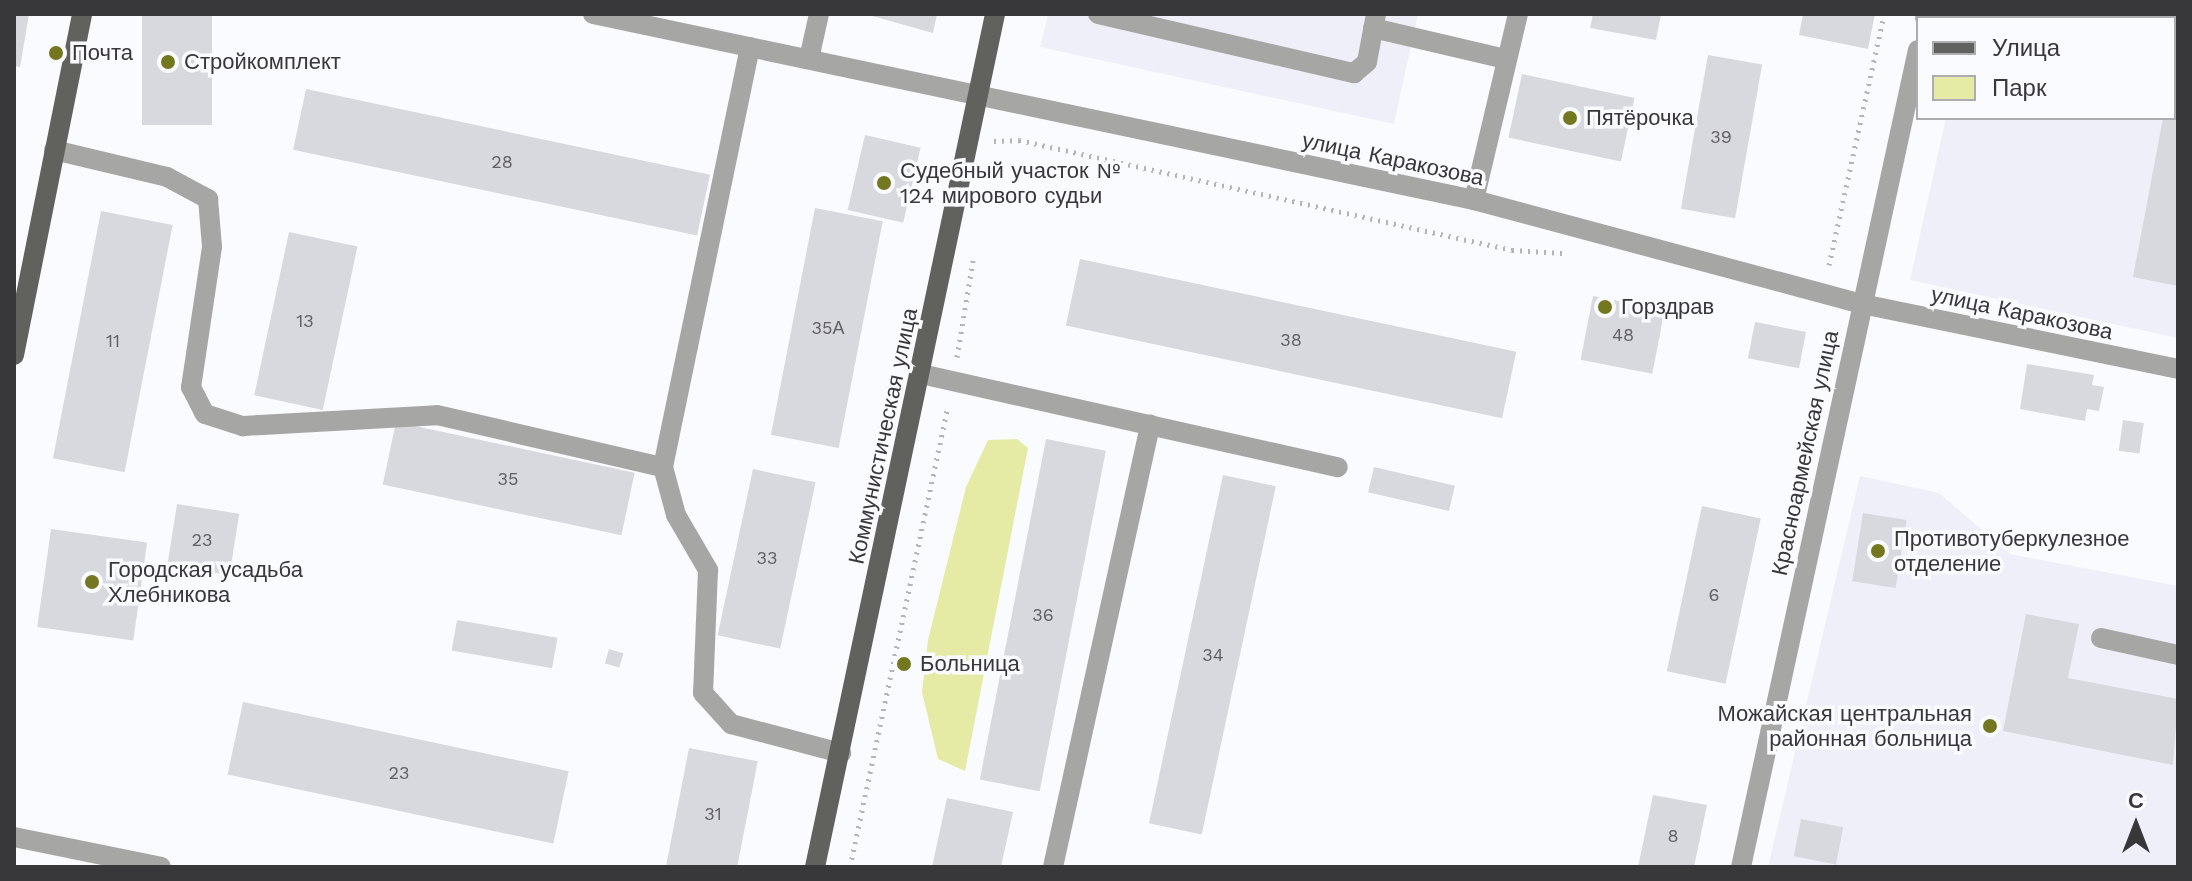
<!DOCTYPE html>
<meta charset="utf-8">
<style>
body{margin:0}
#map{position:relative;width:2192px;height:881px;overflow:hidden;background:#fafbff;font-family:"Work Sans",sans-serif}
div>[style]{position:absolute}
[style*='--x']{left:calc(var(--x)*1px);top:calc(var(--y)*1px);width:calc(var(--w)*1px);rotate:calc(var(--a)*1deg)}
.built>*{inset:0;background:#eeeff9}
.green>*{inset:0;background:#e5eba5}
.building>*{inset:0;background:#d8d9de;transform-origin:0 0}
.path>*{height:5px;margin-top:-2.5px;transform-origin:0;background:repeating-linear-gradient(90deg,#b3b4b7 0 2px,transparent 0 8px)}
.minor>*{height:20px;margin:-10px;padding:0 10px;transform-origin:10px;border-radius:10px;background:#a6a7a5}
.major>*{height:20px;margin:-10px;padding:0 10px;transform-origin:10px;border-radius:10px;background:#61615e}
.dots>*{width:22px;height:22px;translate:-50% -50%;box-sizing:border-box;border:4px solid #fafbff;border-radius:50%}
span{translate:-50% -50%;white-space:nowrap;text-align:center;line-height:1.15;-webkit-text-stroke:7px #fafbff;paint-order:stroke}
.number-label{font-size:18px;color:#606063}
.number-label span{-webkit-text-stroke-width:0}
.poi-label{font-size:22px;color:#38383a}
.left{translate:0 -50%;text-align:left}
.right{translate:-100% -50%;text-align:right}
.street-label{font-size:22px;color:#38383a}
.frame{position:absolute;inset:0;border:16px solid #38383a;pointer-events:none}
.legend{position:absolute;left:1916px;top:16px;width:260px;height:104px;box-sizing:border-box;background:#fafbff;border:2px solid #acadb0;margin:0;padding:10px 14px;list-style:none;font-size:24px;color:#38383a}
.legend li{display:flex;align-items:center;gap:16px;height:40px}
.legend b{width:40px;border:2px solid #acadb0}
.north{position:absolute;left:2096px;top:785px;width:80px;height:80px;-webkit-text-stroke:6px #fafbff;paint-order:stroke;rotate:0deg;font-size:22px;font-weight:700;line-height:32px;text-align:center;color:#38383a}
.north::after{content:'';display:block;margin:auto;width:28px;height:36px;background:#38383a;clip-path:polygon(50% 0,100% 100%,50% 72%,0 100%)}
</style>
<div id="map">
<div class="built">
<i style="clip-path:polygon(1048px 14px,1418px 14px,1394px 124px,1040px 47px)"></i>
<i style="clip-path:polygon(1970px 14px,2178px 14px,2178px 338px,1910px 280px,1946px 118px,2174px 118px,2174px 18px)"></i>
<i style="clip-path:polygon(1860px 476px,1939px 493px,2010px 554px,2178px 586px,2178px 867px,1768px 867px)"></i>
</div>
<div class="green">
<i style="clip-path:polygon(1017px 439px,1028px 448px,965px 771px,938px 759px,922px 692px,928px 640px,966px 487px,988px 440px)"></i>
</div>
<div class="building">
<i style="clip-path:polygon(14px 14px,29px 14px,20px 67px,14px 66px)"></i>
<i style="left:142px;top:14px;width:70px;height:111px"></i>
<i style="clip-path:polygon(865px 14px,937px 14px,933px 33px)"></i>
<i style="clip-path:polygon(1593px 14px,1661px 14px,1656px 40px,1590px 28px)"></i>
<i style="clip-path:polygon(1803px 14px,1875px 14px,1868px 49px,1799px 35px)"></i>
<i style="clip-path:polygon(1974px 14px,2022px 14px,2021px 18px)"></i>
<i style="clip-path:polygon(2169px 14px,2178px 14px,2178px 55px,2174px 18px)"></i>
<i style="left:1708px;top:55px;width:55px;height:156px;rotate:10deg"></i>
<i style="left:1522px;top:74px;width:115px;height:65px;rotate:12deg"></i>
<i style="clip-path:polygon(2174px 85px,2178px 86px,2178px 286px,2133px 277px,2163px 118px,2174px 118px)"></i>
<i style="left:306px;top:89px;width:413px;height:62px;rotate:12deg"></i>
<i style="left:865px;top:135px;width:57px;height:77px;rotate:13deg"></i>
<i style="left:815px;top:208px;width:69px;height:231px;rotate:11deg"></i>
<i style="left:101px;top:211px;width:73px;height:252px;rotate:11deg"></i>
<i style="left:289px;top:232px;width:70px;height:167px;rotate:12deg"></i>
<i style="left:1080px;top:259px;width:446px;height:68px;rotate:12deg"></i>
<i style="left:1593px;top:296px;width:73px;height:65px;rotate:11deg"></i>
<i style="left:1755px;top:322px;width:52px;height:37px;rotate:11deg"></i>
<i style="clip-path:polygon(2027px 364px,2094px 375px,2092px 385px,2104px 387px,2099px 411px,2087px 409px,2085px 421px,2020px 409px)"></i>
<i style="left:2123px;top:420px;width:21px;height:31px;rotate:8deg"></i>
<i style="left:396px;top:422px;width:244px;height:64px;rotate:12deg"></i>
<i style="left:1046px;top:439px;width:61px;height:347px;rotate:11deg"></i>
<i style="left:1374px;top:467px;width:83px;height:26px;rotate:13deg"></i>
<i style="left:753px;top:469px;width:64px;height:170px;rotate:12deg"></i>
<i style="left:1223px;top:475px;width:54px;height:356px;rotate:12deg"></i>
<i style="left:177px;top:504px;width:63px;height:62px;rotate:9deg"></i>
<i style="left:1702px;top:506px;width:60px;height:169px;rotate:12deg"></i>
<i style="left:1863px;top:513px;width:44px;height:69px;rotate:9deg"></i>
<i style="left:51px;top:529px;width:97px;height:99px;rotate:8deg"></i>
<i style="clip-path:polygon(2026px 614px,2079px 624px,2068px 678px,2178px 699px,2173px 765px,2003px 731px)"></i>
<i style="left:457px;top:620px;width:102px;height:31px;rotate:10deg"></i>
<i style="left:609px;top:649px;width:15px;height:15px;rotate:16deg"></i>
<i style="left:243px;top:702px;width:333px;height:74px;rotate:12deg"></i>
<i style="left:689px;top:748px;width:70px;height:121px;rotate:11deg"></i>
<i style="clip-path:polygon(1653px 795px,1707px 805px,1694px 867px,1638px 867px)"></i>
<i style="clip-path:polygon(947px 798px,1013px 812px,1001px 867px,932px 867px)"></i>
<i style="left:1801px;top:819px;width:43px;height:38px;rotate:11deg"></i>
</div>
<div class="path">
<i style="--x:994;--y:141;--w:25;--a:-2"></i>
<i style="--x:1019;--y:140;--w:505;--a:12.58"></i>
<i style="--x:1512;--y:250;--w:51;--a:3.4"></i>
<i style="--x:1829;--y:265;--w:257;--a:-77.6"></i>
<i style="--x:957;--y:357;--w:98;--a:-80.6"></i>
<i style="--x:850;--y:867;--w:471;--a:-78"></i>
</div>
<div class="minor">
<i style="--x:593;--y:14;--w:900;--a:11.92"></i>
<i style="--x:1474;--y:200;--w:402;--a:15"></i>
<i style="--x:1862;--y:304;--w:323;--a:11.6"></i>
<i style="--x:1098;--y:14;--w:263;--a:13"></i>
<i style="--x:1354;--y:73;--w:17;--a:-40"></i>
<i style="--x:1367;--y:62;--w:49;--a:-79.4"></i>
<i style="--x:1925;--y:18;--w:4;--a:-76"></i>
<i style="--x:1373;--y:28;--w:136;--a:13.2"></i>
<i style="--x:750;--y:47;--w:429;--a:101.7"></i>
<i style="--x:663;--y:467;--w:50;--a:74.8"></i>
<i style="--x:676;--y:515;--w:64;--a:59.8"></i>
<i style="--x:708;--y:570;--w:123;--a:92.3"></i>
<i style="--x:703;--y:693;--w:42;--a:47.9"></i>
<i style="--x:731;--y:724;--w:114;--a:14.8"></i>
<i style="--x:809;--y:59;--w:46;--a:-77.5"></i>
<i style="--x:54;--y:150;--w:116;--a:13.4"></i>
<i style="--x:167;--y:177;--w:47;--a:28.2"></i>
<i style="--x:208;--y:199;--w:48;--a:85.2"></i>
<i style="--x:212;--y:247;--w:142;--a:98.5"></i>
<i style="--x:191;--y:387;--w:30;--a:63"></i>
<i style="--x:205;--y:414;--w:40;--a:18"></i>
<i style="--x:243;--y:426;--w:194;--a:-3.2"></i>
<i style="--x:437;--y:415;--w:232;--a:13"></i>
<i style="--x:1474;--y:200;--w:191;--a:-76.7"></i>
<i style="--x:921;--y:374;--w:427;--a:12.6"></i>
<i style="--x:2101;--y:638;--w:79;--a:12.4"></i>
<i style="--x:14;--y:837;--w:150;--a:11.5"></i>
<i style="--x:1053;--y:867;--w:453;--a:-77.6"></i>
<i style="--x:1741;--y:867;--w:836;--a:-77.78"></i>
</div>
<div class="major">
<i style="--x:14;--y:355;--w:348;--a:-78.7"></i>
<i style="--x:815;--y:867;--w:872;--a:-78.08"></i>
</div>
<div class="dots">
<i style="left:56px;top:53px;background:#73771f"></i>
<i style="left:168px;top:62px;background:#73771f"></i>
<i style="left:1570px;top:118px;background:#73771f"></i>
<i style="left:884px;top:183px;background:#73771f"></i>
<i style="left:1605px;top:307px;background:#73771f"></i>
<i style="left:1878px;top:551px;background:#73771f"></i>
<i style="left:92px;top:582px;background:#73771f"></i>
<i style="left:904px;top:664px;background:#73771f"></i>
<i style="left:1990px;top:726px;background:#73771f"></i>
</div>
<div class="number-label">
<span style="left:1721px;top:137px">39</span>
<span style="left:502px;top:162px">28</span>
<span style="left:305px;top:321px">13</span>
<span style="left:828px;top:328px">35А</span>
<span style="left:1623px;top:335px">48</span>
<span style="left:1291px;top:340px">38</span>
<span style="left:113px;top:341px">11</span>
<span style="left:508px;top:479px">35</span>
<span style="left:202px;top:540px">23</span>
<span style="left:767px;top:558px">33</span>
<span style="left:1714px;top:595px">6</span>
<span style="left:1043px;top:615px">36</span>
<span style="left:1213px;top:655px">34</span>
<span style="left:399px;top:773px">23</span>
<span style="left:713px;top:814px">31</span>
<span style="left:1673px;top:836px">8</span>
</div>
<div class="poi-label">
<span class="left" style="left:72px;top:53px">Почта</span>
<span class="left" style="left:184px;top:62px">Стройкомплект</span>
<span class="left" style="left:1586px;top:118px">Пятёрочка</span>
<span class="left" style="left:900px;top:183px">Судебный участок №<br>124 мирового судьи</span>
<span class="left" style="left:1621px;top:307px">Горздрав</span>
<span class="left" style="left:1894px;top:551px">Противотуберкулезное<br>отделение</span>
<span class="left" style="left:108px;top:582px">Городская усадьба<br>Хлебникова</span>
<span class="left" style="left:920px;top:664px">Больница</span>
<span class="right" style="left:1972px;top:726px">Можайская центральная<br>районная больница</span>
</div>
<div class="street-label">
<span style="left:1393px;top:159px;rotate:12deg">улица Каракозова</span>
<span style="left:2022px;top:313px;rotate:12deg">улица Каракозова</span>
<span style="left:883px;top:436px;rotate:-78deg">Коммунистическая улица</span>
<span style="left:1805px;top:453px;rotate:-78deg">Красноармейская улица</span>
</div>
<div class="frame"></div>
<ul class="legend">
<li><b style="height:10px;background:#61615e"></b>Улица</li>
<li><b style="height:22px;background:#e5eba5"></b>Парк</li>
</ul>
<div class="north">С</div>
</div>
